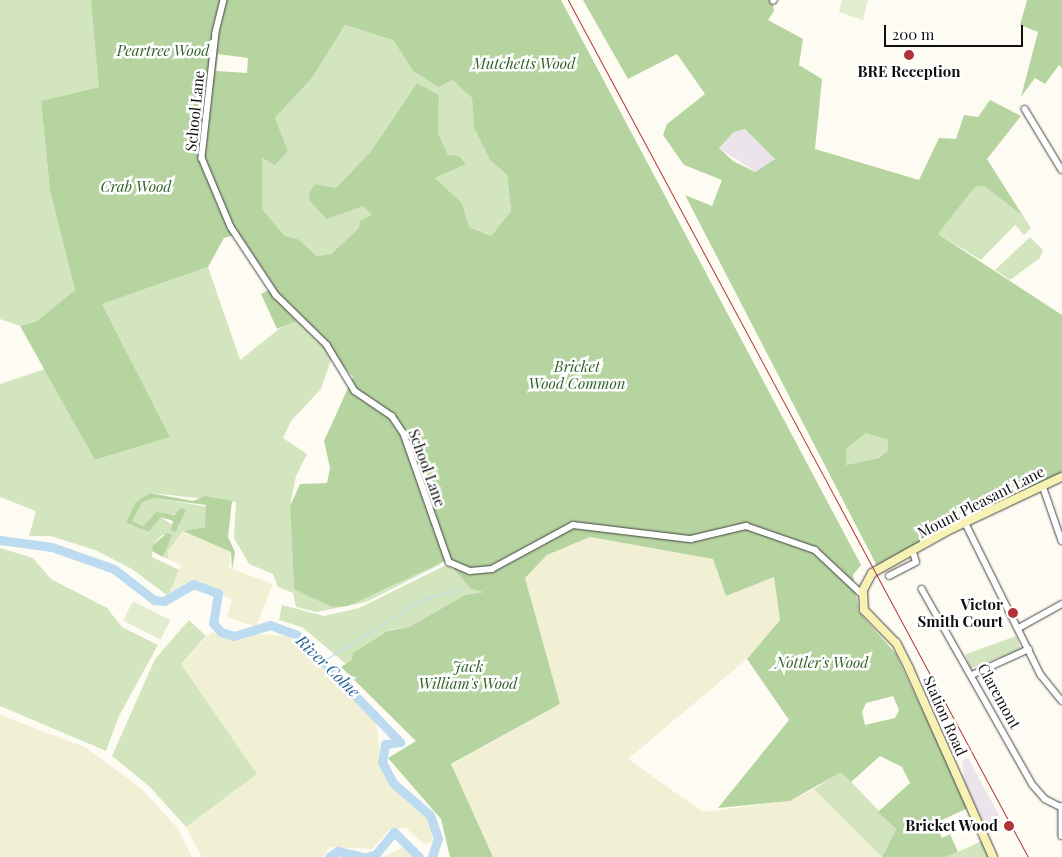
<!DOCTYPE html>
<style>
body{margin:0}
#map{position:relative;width:1062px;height:857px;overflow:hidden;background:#fefcf2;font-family:"Playfair Display",serif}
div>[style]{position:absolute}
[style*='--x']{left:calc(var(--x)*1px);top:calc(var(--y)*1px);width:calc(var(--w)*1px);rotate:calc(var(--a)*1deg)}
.industrial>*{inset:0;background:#ece4ec}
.farmland>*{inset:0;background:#f2f0d4}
.green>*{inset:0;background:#d2e5bf;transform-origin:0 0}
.forest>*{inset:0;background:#b6d4a0}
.pitch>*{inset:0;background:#e2edcf;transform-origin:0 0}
.stream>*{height:1px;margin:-0.5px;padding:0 0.5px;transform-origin:0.5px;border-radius:0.5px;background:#bcdbf0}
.river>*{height:9px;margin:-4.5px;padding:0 4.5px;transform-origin:4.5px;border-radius:4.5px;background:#bcdbf0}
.roads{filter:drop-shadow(0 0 1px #424242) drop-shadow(0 0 1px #424242)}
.street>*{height:5.5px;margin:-2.75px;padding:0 2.75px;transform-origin:2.75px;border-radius:2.75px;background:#fff}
.secondary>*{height:8px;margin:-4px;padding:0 4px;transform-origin:4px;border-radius:4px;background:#f7f1b4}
.rail>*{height:1px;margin:-0.5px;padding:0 0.5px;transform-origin:0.5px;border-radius:0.5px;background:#b13538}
.dots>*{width:14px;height:14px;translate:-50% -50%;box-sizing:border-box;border:2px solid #fff;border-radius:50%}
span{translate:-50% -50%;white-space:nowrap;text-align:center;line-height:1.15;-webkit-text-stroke:5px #fff;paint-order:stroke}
.park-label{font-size:15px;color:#306026;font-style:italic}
.poi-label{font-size:15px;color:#0f0f0f;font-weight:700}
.right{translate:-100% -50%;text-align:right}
.street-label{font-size:15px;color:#0f0f0f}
.water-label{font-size:16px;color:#256194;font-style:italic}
.scale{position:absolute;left:884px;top:25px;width:139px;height:22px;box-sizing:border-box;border:2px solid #0f0f0f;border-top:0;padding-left:6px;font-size:15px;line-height:18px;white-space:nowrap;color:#0f0f0f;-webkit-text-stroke:4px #fff;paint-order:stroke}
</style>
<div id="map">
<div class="industrial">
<i style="clip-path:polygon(745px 129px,775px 159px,755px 172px,719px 148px,734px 132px)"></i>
<i style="clip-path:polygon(968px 758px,1000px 817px,989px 832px,965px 788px,962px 761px)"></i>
</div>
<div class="farmland">
<i style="clip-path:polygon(183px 531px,231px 552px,229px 568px,273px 584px,256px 627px,227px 617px,232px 600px,200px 581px,168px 596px,181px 565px,168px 559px,168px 551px)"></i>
<i style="clip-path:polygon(590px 537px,713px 559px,726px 596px,774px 577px,780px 620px,747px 659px,628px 759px,703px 812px,790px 801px,814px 789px,882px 857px,493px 857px,451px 765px,560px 704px,525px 578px,547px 555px)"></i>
<i style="clip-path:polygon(211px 632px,237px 641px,258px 634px,289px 636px,376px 721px,381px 763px,390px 786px,430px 821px,433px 842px,424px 844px,406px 828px,389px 830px,372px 849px,330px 847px,323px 857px,202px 857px,186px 827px,257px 774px,181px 664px)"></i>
<i style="clip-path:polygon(0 715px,85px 747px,142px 789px,179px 830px,192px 857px,0 857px)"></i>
<i style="clip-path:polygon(403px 847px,417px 857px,384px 857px)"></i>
</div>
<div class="green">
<i style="clip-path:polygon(0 0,91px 0,97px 34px,99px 87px,41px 101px,50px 191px,75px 290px,37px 321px,20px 326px,0 319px)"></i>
<i style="clip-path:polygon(345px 25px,393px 40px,413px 71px,452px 80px,472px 98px,474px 128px,490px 160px,507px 175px,511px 211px,491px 236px,469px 227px,462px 203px,435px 178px,466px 164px,448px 155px,438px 133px,439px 95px,417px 83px,371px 151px,336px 188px,315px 184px,363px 206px,373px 215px,331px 254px,317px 256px,298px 239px,285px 236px,262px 209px,262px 157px,288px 151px,275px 118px,312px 78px)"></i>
<i style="clip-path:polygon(984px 186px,1023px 216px,1031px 228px,1024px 235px,1015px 225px,981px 260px,938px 234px,975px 187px)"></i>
<i style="clip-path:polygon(1030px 237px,1043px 250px,1040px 258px,1010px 280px,995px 270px)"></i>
<i style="clip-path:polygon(208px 267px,240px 360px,279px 329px,301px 318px,333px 354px,321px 389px,291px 421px,283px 438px,307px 454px,296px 476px,290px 506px,294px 589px,443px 563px,366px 602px,317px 612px,296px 607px,293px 593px,278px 587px,273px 574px,249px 564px,234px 538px,236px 502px,150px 493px,126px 523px,149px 532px,161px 517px,178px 529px,185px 510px,168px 516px,156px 512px,143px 526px,132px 521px,143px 502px,154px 498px,209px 507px,205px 527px,183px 531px,168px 551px,168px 559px,163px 557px,172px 535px,162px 535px,153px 545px,152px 557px,179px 570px,168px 596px,132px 569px,95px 550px,50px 536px,29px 536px,36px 511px,0 497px,0 384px,45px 369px,95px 460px,170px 437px,102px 304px)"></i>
<i style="clip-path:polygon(866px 433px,888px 440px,888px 450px,879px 458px,846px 465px,846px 449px)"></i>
<i style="clip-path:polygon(0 548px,33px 558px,51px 579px,107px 608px,122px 627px,158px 645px,119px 716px,106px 751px,0 706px)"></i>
<i style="clip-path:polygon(444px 566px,450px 566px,471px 589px,486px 592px,465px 595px,409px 627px,388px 630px,353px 653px,353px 660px,346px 664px,302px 627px,279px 620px,282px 605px,324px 616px,359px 608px)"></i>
<i style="clip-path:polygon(189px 620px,206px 636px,181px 664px,257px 774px,186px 827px,150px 787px,112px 756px,155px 659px)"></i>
<i style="left:1016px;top:636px;width:15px;height:54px;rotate:70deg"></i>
<i style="clip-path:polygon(841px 771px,896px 829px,882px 857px,814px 789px)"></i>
<i style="clip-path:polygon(982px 841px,990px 857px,945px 857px,958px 852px)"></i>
</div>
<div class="forest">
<i style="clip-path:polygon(evenodd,91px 0,561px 0,861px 565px,853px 575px,859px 612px,896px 654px,968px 808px,935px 823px,942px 838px,950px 834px,958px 852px,945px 857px,882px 857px,896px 829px,878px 812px,910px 783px,902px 767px,880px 756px,851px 782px,841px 772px,790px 801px,718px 808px,789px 720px,747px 659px,780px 620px,774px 577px,726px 596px,713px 559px,590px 537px,547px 555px,525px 578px,560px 704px,451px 764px,493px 857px,450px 857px,441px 819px,388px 758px,416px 741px,341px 667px,352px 660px,353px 653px,387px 631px,409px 627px,465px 595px,484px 592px,471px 589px,453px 569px,458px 565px,449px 559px,348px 606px,332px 607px,294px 589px,290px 506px,300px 484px,327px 483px,330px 468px,324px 441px,353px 377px,301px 319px,277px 329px,261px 294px,274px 287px,238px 234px,224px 238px,208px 267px,102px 304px,170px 437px,95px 460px,20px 326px,37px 321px,75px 290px,50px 191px,41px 101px,99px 87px,91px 0,345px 25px,393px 40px,413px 71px,439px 87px,452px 80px,472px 98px,474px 128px,490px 160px,507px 175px,511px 211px,491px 236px,469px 227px,462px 203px,435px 178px,466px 164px,459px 156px,448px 155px,438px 133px,439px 95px,417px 83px,371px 151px,336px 188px,315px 184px,310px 191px,309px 200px,327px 219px,363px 206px,372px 215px,360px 221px,359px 228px,331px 254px,317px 256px,298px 239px,285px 236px,262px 209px,262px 158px,275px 165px,288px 151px,275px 118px,312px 78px,345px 25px,91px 0,218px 54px,248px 58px,247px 73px,216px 71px,218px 54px,91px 0,893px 696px,899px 710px,895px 718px,865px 725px,862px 712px,866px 703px,893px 696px)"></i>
<i style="clip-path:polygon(evenodd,583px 0,772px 0,774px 11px,768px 20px,803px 39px,799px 65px,822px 79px,815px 149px,919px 180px,939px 138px,956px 139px,964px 115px,978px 117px,990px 100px,1021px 116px,987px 159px,1023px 216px,984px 186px,975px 187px,938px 234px,1062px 315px,1062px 472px,877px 566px,685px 195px,712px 206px,722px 180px,684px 165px,663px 135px,667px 124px,705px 94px,677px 54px,628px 79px,583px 0,745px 129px,775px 159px,755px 172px,733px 161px,719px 148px,734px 132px,745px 129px,583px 0,866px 433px,888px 440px,888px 450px,879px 458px,846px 465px,846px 449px,866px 433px)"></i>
<i style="clip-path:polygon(1027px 0,1062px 0,1062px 68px,1059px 65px,1045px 84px,1035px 78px,1021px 97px,1038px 32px,1020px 25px)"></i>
<i style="clip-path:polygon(150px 493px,193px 501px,205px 496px,232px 501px,228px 537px,235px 552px,232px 570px,231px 552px,183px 531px,205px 527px,206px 505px,154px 498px,143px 502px,132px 521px,143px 526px,156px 512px,174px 515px,181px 508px,186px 510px,176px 532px,171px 530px,173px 521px,161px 517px,149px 532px,126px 523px,135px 503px)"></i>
<i style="clip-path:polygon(167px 533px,172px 535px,163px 557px,152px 551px,153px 545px)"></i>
</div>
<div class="pitch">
<i style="clip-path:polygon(842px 0,868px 0,863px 20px,839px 12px)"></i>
<i style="left:133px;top:601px;width:42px;height:22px;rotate:27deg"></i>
</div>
<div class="stream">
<i style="--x:323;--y:661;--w:118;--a:-31.8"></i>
<i style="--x:423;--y:599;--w:41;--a:-15.4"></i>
</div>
<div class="river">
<i style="--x:0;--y:540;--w:52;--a:7.7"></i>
<i style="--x:52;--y:547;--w:66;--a:19.5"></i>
<i style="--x:114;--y:569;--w:51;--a:37.8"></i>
<i style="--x:154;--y:600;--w:10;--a:6"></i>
<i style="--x:164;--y:601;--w:34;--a:-30"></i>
<i style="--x:193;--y:584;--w:27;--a:20"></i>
<i style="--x:218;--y:593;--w:30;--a:99"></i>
<i style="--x:213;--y:623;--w:12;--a:48"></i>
<i style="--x:221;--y:632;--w:14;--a:17"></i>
<i style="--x:234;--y:636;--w:38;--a:-17"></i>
<i style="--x:270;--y:625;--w:29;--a:20"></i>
<i style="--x:297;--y:635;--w:149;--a:46.1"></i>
<i style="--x:400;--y:742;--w:15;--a:172"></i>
<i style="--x:385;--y:744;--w:18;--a:99"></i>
<i style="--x:382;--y:762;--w:24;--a:62"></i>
<i style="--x:393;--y:783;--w:49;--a:40.9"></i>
<i style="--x:430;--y:815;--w:24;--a:71"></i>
<i style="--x:438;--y:838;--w:20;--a:108"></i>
<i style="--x:329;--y:857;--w:11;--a:-34"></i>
<i style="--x:338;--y:851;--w:28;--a:13"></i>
<i style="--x:367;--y:857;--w:9;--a:-18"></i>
<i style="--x:376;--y:854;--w:28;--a:-51"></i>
<i style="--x:394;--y:832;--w:35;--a:45"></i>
</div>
<div class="roads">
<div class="street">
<i style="--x:224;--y:0;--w:34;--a:104"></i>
<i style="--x:216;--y:33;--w:126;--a:96.4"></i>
<i style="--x:202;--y:158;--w:75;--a:67.2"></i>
<i style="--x:231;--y:227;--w:82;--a:56.5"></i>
<i style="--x:276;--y:295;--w:71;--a:44.4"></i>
<i style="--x:327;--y:345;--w:54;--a:58.7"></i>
<i style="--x:355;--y:391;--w:45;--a:34"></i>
<i style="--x:392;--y:416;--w:22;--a:56"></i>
<i style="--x:404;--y:434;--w:136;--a:70.6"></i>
<i style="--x:449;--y:562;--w:23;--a:23"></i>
<i style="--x:470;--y:571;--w:22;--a:-5"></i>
<i style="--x:492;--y:569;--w:92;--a:-28.5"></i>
<i style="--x:573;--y:525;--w:119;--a:6.8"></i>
<i style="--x:691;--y:539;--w:57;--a:-13.3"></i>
<i style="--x:746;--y:526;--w:73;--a:19.2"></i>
<i style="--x:815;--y:550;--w:64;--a:43.1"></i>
<i style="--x:773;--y:1;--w:1;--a:-45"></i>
<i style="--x:1025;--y:109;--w:71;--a:58.8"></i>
<i style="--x:1043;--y:486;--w:58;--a:70.9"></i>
<i style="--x:966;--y:524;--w:169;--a:63.6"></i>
<i style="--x:1041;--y:675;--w:33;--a:51"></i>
<i style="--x:889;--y:576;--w:30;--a:-27"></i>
<i style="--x:916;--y:562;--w:9;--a:-108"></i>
<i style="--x:922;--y:589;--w:225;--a:60.5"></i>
<i style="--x:1033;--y:785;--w:18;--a:49"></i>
<i style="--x:1045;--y:799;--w:18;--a:27"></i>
<i style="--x:1019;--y:628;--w:49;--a:-29.2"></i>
<i style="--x:974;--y:674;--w:60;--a:-24.4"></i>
<i style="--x:1062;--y:806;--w:30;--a:90"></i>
</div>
<div class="secondary">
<i style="--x:993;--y:857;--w:207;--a:-114"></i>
<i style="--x:909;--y:668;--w:28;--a:-117"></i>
<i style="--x:896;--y:643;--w:46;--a:-134.1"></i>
<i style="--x:864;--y:610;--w:20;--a:-93"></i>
<i style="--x:863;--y:590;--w:19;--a:-62"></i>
<i style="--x:872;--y:573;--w:86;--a:-29.2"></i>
<i style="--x:947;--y:531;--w:127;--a:-25.2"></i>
</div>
</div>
<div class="rail">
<i style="--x:568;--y:0;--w:973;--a:61.78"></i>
</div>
<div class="dots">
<i style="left:909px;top:55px;background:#b13538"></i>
<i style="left:1013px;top:613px;background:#b13538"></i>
<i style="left:1009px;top:826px;background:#b13538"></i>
</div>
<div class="park-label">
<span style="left:163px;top:51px">Peartree Wood</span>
<span style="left:524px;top:64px">Mutchetts Wood</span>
<span style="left:136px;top:187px">Crab Wood</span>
<span style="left:577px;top:375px">Bricket<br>Wood Common</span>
<span style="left:822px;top:663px">Nottler's Wood</span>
<span style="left:468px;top:675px">Jack<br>William's Wood</span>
</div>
<div class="poi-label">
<span style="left:909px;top:72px">BRE Reception</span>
<span class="right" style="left:1003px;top:613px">Victor<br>Smith Court</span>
<span class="right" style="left:998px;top:826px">Bricket Wood</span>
</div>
<div class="street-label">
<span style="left:195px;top:111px;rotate:-84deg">School Lane</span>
<span style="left:427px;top:468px;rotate:70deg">School Lane</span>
<span style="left:981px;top:502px;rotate:-27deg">Mount Pleasant Lane</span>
<span style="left:999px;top:696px;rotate:61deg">Claremont</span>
<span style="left:945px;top:716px;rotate:66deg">Station Road</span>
</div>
<div class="water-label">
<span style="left:328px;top:666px;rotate:44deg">River Colne</span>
</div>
<div class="scale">200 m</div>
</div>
